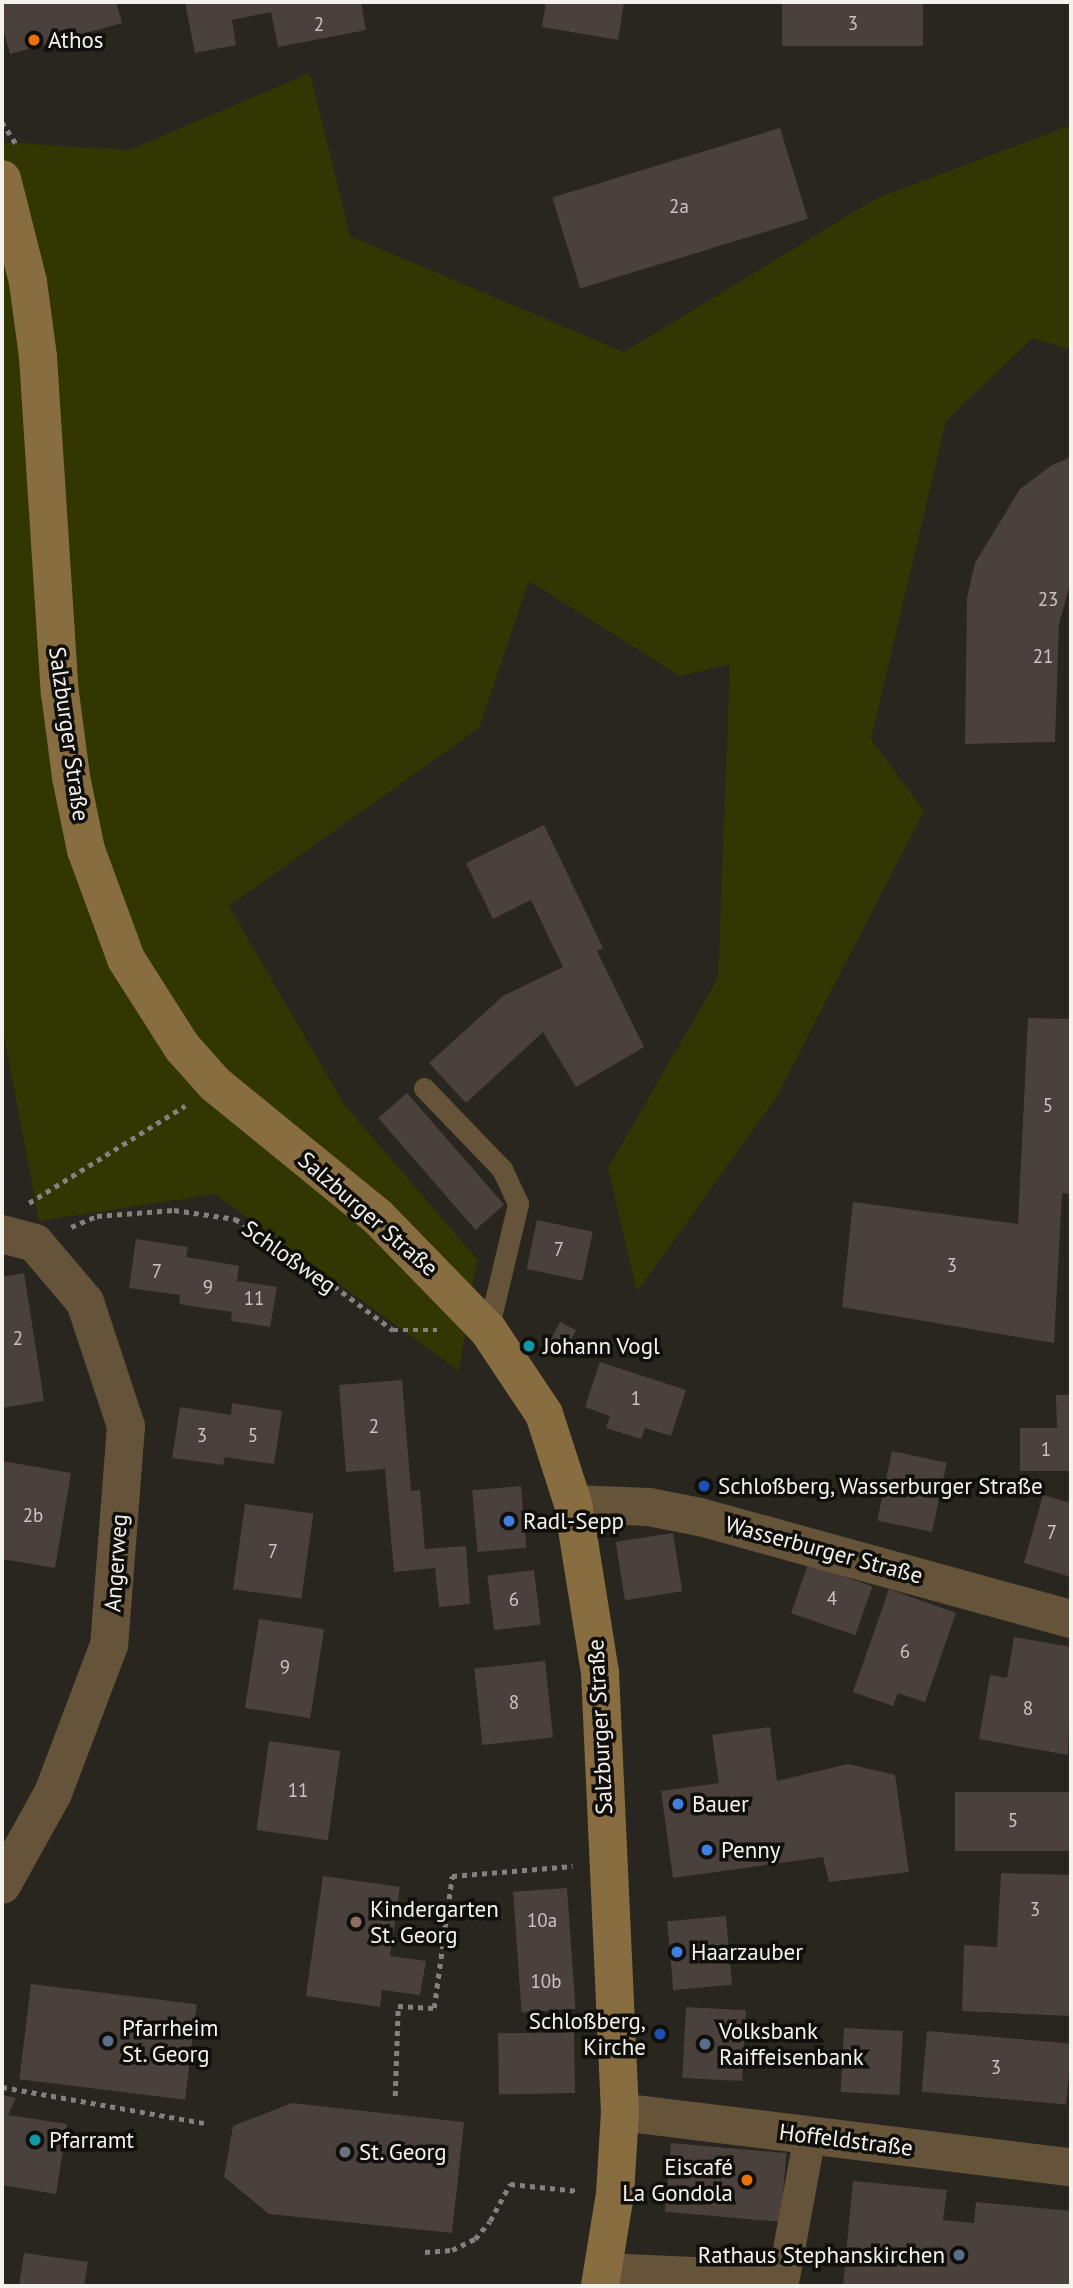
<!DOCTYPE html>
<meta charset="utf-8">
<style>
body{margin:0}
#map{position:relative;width:1073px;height:2288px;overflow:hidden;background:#28261e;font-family:"PT Sans",sans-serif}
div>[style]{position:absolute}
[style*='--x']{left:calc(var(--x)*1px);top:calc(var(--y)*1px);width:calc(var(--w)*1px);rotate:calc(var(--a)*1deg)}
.green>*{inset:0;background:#323602}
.building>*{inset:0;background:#4a413d;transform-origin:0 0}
.path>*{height:4.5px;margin-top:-2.25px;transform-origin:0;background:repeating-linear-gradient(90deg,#84827c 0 5px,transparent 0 10px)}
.service>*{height:21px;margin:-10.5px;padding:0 10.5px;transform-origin:10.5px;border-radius:10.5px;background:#655439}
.pedestrian>*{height:32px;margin:-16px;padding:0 16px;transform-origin:16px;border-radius:16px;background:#655439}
.minor>*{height:38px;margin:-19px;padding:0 19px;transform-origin:19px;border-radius:19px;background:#655439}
.secondary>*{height:38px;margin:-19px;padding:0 19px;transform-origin:19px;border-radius:19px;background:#886d41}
.dots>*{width:19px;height:19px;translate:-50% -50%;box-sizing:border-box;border:4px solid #100f0b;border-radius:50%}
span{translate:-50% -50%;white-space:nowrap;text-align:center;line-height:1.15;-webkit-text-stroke:7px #100f0b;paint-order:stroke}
.number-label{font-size:19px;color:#c9c6c1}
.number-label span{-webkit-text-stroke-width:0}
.poi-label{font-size:23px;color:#f3f2ed}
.left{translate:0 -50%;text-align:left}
.right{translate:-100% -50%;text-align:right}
.street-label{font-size:23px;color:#f3f2ed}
.frame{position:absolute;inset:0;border:4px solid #f3f2ed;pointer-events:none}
</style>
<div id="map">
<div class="green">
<i style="clip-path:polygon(310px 73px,350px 236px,624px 352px,875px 199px,1071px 125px,1071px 350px,1033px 338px,946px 421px,871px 739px,924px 811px,776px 1098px,637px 1292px,608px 1168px,718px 978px,730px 664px,680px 676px,529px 581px,479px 728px,229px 906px,344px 1104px,477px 1259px,459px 1371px,215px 1194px,39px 1221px,2px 1025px,2px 142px,129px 150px)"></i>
</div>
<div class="building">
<i style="clip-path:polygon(2px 2px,116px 2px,122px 23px,10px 54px,2px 25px)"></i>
<i style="clip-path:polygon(185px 2px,361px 2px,366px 30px,278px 47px,271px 12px,232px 20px,236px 45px,195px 53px)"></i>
<i style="clip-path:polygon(546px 2px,624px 2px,618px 40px,542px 27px)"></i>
<i style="left:782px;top:2px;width:141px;height:44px"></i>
<i style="left:780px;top:128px;width:95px;height:238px;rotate:73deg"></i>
<i style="clip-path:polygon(1071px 457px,1071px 580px,1059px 624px,1055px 742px,965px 744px,967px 598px,975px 563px,1020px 489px,1052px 465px)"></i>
<i style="clip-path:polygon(544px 825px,603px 948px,597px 951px,644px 1047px,576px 1087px,543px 1032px,466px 1103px,429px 1063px,503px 996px,563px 967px,531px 900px,493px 919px,466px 863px)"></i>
<i style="clip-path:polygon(1028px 1018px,1071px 1019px,1071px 1194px,1062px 1193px,1054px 1343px,842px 1307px,853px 1202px,1018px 1224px)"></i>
<i style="left:407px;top:1093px;width:148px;height:38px;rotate:49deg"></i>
<i style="left:537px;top:1220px;width:57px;height:50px;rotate:12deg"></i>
<i style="clip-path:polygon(136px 1239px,188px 1247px,186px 1257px,239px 1266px,237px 1281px,277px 1287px,270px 1327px,231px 1321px,232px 1312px,179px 1304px,180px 1295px,129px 1288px)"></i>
<i style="clip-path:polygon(24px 1273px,44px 1401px,2px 1408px,2px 1277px)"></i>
<i style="left:560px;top:1322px;width:18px;height:25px;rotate:27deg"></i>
<i style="clip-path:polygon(600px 1362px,686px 1390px,671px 1436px,645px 1428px,641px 1439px,606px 1428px,610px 1416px,585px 1407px)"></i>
<i style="clip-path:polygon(402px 1380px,411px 1491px,420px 1490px,425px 1549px,466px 1546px,470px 1604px,439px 1607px,435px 1568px,394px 1572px,385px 1469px,346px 1472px,339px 1385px)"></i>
<i style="clip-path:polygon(1056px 1395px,1071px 1395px,1071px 1471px,1020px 1471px,1020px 1428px,1057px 1428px)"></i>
<i style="clip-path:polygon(232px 1403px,282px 1411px,274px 1464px,225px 1457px,223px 1465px,172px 1458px,180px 1407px,231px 1415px)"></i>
<i style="left:892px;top:1451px;width:56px;height:71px;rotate:12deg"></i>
<i style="clip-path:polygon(2px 1461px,71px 1473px,55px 1568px,2px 1559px)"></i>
<i style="left:521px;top:1486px;width:62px;height:49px;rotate:85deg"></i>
<i style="clip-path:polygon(1043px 1495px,1071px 1503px,1071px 1577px,1024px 1563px)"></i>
<i style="left:245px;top:1504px;width:69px;height:86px;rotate:8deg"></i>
<i style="left:673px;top:1533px;width:59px;height:58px;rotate:81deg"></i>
<i style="left:808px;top:1564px;width:68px;height:52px;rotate:19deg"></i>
<i style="left:534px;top:1570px;width:55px;height:47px;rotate:83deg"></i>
<i style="clip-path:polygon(889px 1589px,956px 1613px,925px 1702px,898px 1693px,893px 1706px,853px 1692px)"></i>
<i style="left:259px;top:1619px;width:66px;height:90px;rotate:9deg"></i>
<i style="clip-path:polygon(1014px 1637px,1071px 1647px,1068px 1755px,979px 1739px,990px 1675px,1007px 1678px)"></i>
<i style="left:545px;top:1661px;width:77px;height:71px;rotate:84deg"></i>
<i style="clip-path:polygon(770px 1727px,777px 1781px,848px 1764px,895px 1775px,909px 1872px,829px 1882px,823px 1857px,673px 1878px,661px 1791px,719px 1783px,712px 1735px)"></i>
<i style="left:269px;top:1741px;width:72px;height:90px;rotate:8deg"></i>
<i style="left:955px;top:1792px;width:116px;height:59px"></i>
<i style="clip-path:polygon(1001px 1873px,1071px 1875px,1070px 2016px,962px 2011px,964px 1945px,997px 1947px)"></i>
<i style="clip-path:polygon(323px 1876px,400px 1887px,390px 1956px,426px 1961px,420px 1995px,382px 1990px,380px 2007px,306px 1996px)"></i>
<i style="left:567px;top:1888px;width:121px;height:54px;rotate:86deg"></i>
<i style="left:726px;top:1916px;width:69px;height:59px;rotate:85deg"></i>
<i style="left:31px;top:1984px;width:167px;height:96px;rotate:7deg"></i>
<i style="left:686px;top:2007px;width:60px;height:71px;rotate:3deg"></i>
<i style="left:844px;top:2028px;width:59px;height:64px;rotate:3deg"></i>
<i style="left:927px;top:2031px;width:145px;height:61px;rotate:5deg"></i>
<i style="left:574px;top:2032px;width:61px;height:76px;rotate:89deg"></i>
<i style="clip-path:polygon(2px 2095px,16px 2098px,8px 2115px,67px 2124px,56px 2194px,2px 2185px)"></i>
<i style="clip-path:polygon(292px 2103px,464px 2122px,452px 2233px,269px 2214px,224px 2177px,233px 2126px)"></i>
<i style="left:671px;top:2143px;width:116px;height:69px;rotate:5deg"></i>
<i style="clip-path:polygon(853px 2181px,947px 2190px,943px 2220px,974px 2223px,976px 2202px,1071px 2211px,1071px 2286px,843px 2286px)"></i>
<i style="clip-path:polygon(24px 2253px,88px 2262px,84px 2286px,19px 2286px)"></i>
</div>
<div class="path">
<i style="--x:2;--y:122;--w:30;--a:57"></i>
<i style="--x:29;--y:1203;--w:184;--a:-31.9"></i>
<i style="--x:71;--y:1227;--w:28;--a:-23"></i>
<i style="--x:97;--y:1216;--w:77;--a:-4.5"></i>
<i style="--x:174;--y:1210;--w:62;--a:8.4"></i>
<i style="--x:235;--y:1219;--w:50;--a:30.2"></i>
<i style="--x:278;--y:1244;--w:144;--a:36.8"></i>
<i style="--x:393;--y:1330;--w:44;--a:0"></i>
<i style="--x:2;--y:2087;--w:206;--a:10.1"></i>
<i style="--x:395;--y:2096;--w:90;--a:-88.1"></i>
<i style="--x:398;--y:2006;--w:36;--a:3"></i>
<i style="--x:434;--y:2008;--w:133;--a:-82.2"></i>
<i style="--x:452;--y:1876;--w:121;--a:-4.7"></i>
<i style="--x:425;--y:2252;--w:27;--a:-4"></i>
<i style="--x:452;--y:2250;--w:25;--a:-26"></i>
<i style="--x:475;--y:2239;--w:23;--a:-50"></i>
<i style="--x:490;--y:2221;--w:42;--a:-61.6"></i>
<i style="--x:510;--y:2184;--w:69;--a:5.8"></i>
</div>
<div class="service">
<i style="--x:424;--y:1088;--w:112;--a:46.1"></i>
<i style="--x:502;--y:1169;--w:38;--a:65"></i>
<i style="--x:518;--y:1204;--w:130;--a:103.4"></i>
</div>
<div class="pedestrian">
<i style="--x:602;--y:2269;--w:182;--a:2.5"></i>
<i style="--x:784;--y:2277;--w:143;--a:-79.6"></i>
</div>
<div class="minor">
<i style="--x:2;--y:1234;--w:34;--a:15"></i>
<i style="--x:35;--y:1243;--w:77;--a:49.7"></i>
<i style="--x:85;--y:1302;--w:131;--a:71.7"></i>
<i style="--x:126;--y:1426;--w:220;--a:94.4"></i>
<i style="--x:109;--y:1645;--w:158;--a:110.7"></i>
<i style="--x:53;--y:1793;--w:105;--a:119"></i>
<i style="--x:573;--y:1504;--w:76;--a:2.3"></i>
<i style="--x:649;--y:1507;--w:52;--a:11.1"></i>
<i style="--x:700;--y:1517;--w:385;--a:15.4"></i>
<i style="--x:620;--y:2112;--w:454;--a:7"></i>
</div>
<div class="secondary">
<i style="--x:2;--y:179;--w:106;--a:75.8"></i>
<i style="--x:28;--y:282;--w:76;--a:82.4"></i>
<i style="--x:38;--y:357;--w:337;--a:86.3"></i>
<i style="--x:60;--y:693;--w:85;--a:82.5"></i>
<i style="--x:71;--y:777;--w:75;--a:78.4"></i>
<i style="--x:86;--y:850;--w:116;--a:69.8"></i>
<i style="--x:126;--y:959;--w:104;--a:57.5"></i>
<i style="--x:182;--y:1047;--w:50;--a:48.3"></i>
<i style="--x:215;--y:1084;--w:210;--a:39.2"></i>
<i style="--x:378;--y:1217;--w:158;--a:45.8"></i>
<i style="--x:488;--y:1330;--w:101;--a:56.3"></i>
<i style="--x:544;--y:1414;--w:95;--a:72.1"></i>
<i style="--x:573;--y:1504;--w:170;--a:80.9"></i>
<i style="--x:600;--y:1672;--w:440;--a:87.4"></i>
<i style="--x:620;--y:2112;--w:82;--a:93.5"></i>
<i style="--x:615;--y:2194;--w:93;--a:99.3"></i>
</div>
<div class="dots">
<i style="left:34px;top:40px;background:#e8710a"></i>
<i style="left:529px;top:1346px;background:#0f9aa8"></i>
<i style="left:704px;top:1486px;background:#1a4fb4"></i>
<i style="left:509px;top:1521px;background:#3f7fe0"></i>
<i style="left:678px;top:1804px;background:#3f7fe0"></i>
<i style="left:707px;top:1850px;background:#3f7fe0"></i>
<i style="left:356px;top:1922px;background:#8d6e63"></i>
<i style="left:677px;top:1952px;background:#3f7fe0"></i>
<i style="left:660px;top:2034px;background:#1a4fb4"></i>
<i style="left:108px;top:2041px;background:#5c6f8a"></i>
<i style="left:705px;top:2044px;background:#5c6f8a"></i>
<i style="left:35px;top:2140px;background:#0f9aa8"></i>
<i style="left:345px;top:2152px;background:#6b7280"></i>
<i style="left:747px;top:2180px;background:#e8710a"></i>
<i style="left:959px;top:2255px;background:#5c6f8a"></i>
</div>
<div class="number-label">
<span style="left:853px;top:24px">3</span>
<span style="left:319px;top:25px">2</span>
<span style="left:679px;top:207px">2a</span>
<span style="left:1048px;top:600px">23</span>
<span style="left:1043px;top:657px">21</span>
<span style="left:1048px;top:1106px">5</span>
<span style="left:559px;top:1250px">7</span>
<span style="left:952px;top:1266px">3</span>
<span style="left:157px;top:1272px">7</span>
<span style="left:208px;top:1288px">9</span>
<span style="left:254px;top:1299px">11</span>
<span style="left:18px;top:1339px">2</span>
<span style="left:636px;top:1399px">1</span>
<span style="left:374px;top:1427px">2</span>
<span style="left:202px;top:1436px">3</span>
<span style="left:253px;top:1436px">5</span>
<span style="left:1046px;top:1450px">1</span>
<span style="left:33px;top:1516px">2b</span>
<span style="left:1052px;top:1533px">7</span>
<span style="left:273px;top:1552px">7</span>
<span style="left:832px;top:1599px">4</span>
<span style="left:514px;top:1600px">6</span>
<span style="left:905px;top:1652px">6</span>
<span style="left:285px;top:1668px">9</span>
<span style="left:514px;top:1703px">8</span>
<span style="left:1028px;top:1709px">8</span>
<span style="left:298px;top:1791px">11</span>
<span style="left:1013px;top:1821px">5</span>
<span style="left:1035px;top:1910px">3</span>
<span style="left:542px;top:1921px">10a</span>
<span style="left:546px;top:1982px">10b</span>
<span style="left:996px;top:2068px">3</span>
</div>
<div class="poi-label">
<span class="left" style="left:48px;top:40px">Athos</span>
<span class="left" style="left:543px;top:1346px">Johann Vogl</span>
<span class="left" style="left:718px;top:1486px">Schloßberg, Wasserburger Straße</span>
<span class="left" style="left:523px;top:1521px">Radl-Sepp</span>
<span class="left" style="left:692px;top:1804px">Bauer</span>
<span class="left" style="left:721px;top:1850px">Penny</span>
<span class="left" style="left:370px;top:1922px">Kindergarten<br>St. Georg</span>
<span class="left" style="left:691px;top:1952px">Haarzauber</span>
<span class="right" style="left:646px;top:2034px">Schloßberg,<br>Kirche</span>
<span class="left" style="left:122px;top:2041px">Pfarrheim<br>St. Georg</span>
<span class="left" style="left:719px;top:2044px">Volksbank<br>Raiffeisenbank</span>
<span class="left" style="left:49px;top:2140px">Pfarramt</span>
<span class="left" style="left:359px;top:2152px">St. Georg</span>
<span class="right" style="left:733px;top:2180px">Eiscafé<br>La Gondola</span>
<span class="right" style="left:945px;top:2255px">Rathaus Stephanskirchen</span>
</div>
<div class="street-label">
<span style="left:69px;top:734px;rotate:82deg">Salzburger Straße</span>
<span style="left:368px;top:1214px;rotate:41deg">Salzburger Straße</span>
<span style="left:289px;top:1257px;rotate:35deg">Schloßweg</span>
<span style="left:824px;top:1550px;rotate:15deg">Wasserburger Straße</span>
<span style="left:116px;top:1563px;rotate:-86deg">Angerweg</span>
<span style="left:600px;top:1727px;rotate:-93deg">Salzburger Straße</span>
<span style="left:846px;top:2140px;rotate:7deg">Hoffeldstraße</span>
</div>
<div class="frame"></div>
</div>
